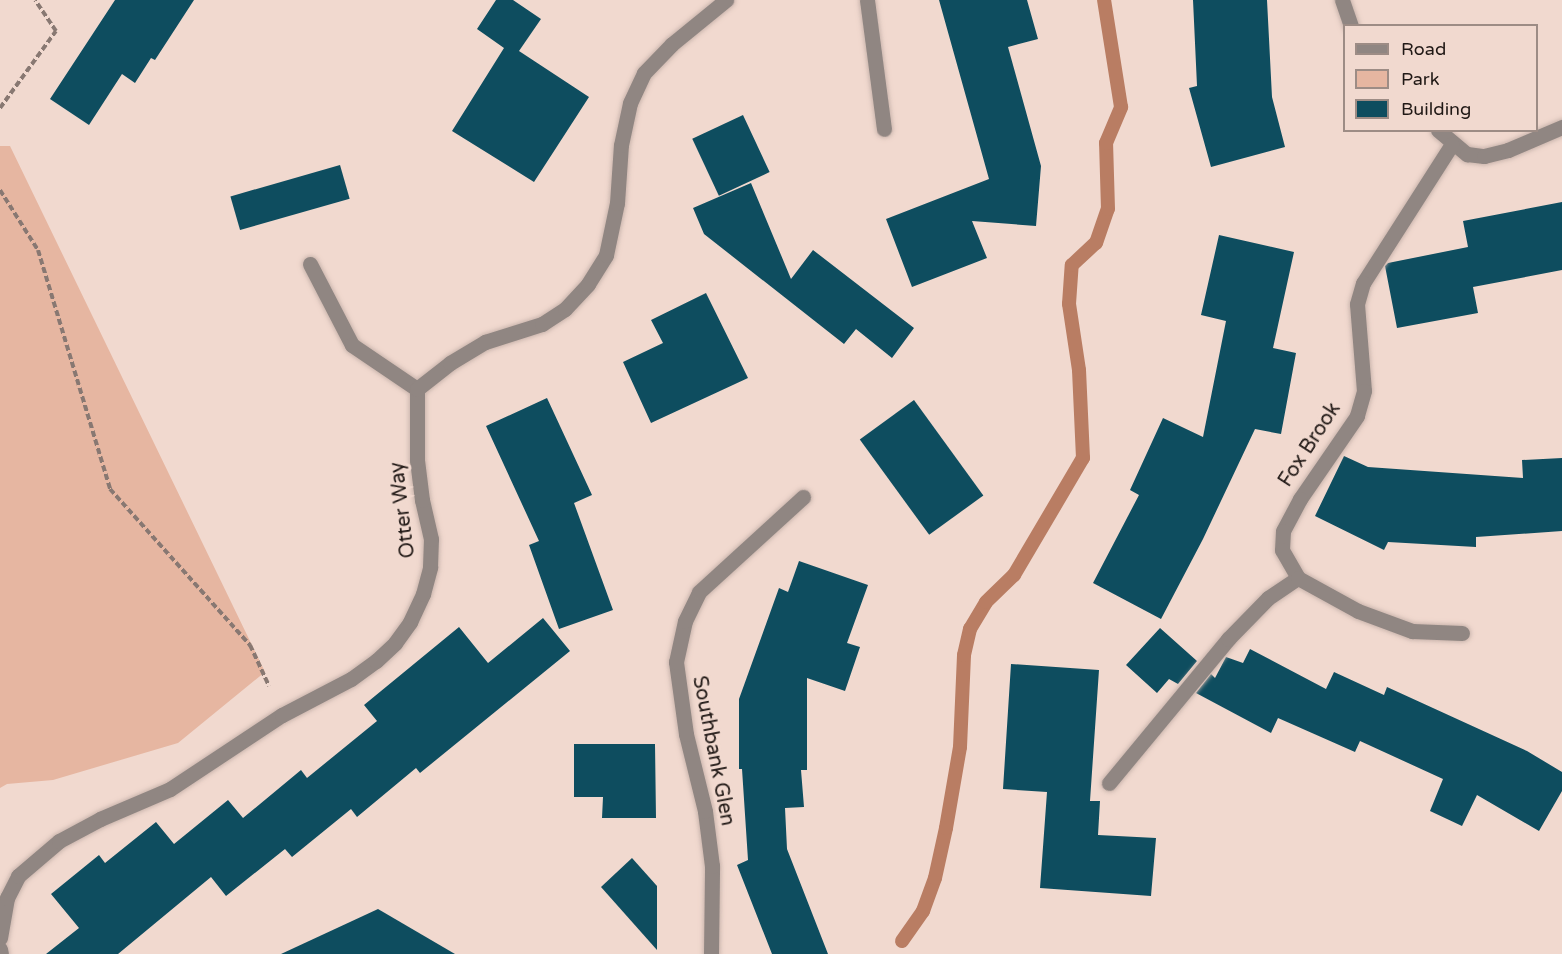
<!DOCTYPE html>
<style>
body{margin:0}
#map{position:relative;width:1562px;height:954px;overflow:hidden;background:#f1d9cf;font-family:"Varela Round",sans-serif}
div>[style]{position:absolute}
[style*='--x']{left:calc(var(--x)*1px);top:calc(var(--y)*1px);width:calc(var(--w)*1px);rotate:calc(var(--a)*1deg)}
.green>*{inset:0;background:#e6b6a1}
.stream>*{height:14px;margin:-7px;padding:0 7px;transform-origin:7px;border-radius:7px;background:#b97d63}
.building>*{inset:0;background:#0e4d5f;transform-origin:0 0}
.path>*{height:4px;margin-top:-2px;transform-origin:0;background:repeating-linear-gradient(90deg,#887872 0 6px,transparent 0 9px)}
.roads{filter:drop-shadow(0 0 2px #cbb6ae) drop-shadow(0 0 2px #cbb6ae)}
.lane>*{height:15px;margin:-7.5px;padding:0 7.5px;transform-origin:7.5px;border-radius:7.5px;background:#908682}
.street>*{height:15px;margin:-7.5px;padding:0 7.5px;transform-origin:7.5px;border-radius:7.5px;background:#908682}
span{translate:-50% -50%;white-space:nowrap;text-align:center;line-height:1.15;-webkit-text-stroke:6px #f1d9cf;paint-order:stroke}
.street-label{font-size:20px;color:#201815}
.legend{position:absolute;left:1343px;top:24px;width:195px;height:108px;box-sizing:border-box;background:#f1d9cf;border:2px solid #9d8c85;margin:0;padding:8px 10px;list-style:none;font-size:18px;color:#201815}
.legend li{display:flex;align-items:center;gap:12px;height:30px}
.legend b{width:30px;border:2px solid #9d8c85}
</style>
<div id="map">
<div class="green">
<i style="clip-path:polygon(0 146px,10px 146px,265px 672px,178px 743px,53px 780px,7px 784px,0 788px)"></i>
</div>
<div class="stream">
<i style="--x:902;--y:941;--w:37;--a:-55"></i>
<i style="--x:923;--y:911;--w:35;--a:-70"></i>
<i style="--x:935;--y:878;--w:51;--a:-77.6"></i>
<i style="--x:946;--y:828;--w:82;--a:-80.2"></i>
<i style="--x:960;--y:747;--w:92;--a:-87.5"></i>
<i style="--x:964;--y:655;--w:27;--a:-77"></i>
<i style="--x:970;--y:629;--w:31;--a:-59"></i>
<i style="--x:986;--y:602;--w:39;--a:-44"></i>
<i style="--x:1014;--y:575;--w:136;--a:-59.5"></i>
<i style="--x:1083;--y:458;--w:88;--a:-92.6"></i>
<i style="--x:1079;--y:370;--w:67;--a:-98.6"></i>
<i style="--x:1069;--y:304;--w:39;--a:-86"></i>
<i style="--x:1072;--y:265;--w:33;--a:-43"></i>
<i style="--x:1096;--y:243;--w:36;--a:-71"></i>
<i style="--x:1108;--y:209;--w:66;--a:-91.7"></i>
<i style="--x:1106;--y:143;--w:39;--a:-67"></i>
<i style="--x:1121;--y:107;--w:108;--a:-99"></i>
</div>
<div class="building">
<i style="clip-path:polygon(115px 0,194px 0,155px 60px,151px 58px,135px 83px,122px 74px,89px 125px,50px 99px)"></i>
<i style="clip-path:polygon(496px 0,513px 0,541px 19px,519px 51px,589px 97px,534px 182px,452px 131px,504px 48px,477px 29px)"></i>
<i style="clip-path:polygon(939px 0,1027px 0,1038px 39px,1008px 47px,1041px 166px,1036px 226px,972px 221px,987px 258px,912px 287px,886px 219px,989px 179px)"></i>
<i style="clip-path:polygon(1193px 0,1267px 0,1272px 97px,1285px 147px,1211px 167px,1189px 88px,1197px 86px)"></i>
<i style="left:743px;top:115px;width:63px;height:56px;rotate:65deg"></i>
<i style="left:340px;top:165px;width:35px;height:114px;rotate:74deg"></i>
<i style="clip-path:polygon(751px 183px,791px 279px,813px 250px,914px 328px,892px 358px,856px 329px,844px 344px,704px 234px,693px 208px)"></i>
<i style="clip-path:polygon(1562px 202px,1562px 270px,1473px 287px,1478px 313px,1397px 328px,1385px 266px,1388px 263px,1468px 247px,1463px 221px)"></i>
<i style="clip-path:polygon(1219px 235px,1294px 252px,1273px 348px,1296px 353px,1281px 434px,1255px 429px,1203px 539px,1161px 619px,1093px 583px,1139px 495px,1130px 490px,1163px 418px,1203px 437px,1226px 321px,1201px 315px)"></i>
<i style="clip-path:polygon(706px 293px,748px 378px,651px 423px,623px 362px,663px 343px,651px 320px)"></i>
<i style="clip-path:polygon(547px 398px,592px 495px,574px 503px,613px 610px,559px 629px,529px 545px,539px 541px,486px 426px)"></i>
<i style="left:914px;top:400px;width:118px;height:67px;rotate:54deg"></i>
<i style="clip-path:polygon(1344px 456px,1368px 467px,1523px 478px,1522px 460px,1562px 458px,1562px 531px,1476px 537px,1476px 547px,1388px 542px,1384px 550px,1315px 516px)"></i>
<i style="clip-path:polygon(799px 561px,868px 585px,847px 643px,860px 647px,845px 691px,807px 678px,807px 770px,801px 770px,804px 807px,785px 808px,787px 849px,828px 954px,772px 954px,737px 865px,748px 860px,742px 769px,739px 769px,739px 699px,779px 588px,788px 592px)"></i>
<i style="clip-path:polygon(543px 618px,570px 651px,420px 773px,416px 768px,357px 817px,351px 809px,292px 857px,285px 849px,226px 896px,211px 877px,118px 954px,46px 954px,79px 928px,51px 894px,99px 855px,105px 863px,156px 822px,174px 844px,228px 800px,243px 818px,301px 770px,307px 778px,377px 721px,364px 705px,459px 627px,488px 663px)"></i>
<i style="clip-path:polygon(1160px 628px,1197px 661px,1178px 684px,1169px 679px,1157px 693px,1126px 665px)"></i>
<i style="clip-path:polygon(1250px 649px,1326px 689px,1334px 672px,1384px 695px,1387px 687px,1527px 751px,1562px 772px,1562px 791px,1539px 831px,1477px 795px,1462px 826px,1430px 811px,1443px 779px,1360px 741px,1355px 752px,1278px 718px,1271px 733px,1196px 693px,1211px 674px,1215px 678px,1226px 657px,1243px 663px)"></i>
<i style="clip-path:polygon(1011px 664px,1099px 670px,1090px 801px,1100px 801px,1098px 835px,1156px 838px,1151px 896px,1040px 888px,1047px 792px,1003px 789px)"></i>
<i style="clip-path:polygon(574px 744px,655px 744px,656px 818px,602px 818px,603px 797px,574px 797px)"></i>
<i style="clip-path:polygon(632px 858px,657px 886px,657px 950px,601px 887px)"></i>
<i style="clip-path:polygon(378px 909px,455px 954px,281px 954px)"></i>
</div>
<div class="path">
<i style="--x:0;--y:108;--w:95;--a:-54"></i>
<i style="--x:56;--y:31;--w:37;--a:-124"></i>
<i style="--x:0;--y:190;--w:71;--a:57.7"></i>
<i style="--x:38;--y:250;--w:250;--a:73.2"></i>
<i style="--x:110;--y:489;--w:210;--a:48.1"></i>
<i style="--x:250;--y:645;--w:45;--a:65.1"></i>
</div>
<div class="roads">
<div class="lane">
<i style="--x:1109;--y:783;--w:187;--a:-50.4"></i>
<i style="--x:1228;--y:639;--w:57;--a:-45.7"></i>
<i style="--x:1268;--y:598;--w:36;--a:-34"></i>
</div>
<div class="street">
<i style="--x:867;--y:0;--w:130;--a:82.5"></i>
<i style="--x:1342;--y:0;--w:28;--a:71"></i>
<i style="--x:1438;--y:130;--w:38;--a:40"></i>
<i style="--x:1467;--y:154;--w:17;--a:7"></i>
<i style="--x:1484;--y:156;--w:25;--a:-14"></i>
<i style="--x:1508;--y:150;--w:59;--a:-23.1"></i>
<i style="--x:1452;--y:144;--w:165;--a:122.6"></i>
<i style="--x:1363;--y:283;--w:22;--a:106"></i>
<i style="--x:1357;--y:304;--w:87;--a:85.4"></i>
<i style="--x:1364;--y:391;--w:26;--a:106"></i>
<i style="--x:1357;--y:416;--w:101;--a:124.5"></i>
<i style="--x:1300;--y:499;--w:36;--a:118"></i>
<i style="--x:1283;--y:531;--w:19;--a:93"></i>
<i style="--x:1282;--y:550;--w:32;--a:60"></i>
<i style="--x:1298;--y:578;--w:68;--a:28.8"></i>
<i style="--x:1358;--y:611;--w:58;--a:20.3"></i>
<i style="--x:1412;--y:631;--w:50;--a:2.3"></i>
<i style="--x:310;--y:264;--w:91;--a:62.6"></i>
<i style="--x:352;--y:345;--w:78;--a:34.1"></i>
<i style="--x:0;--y:938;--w:41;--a:-80.1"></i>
<i style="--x:7;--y:898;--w:25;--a:-63"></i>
<i style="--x:18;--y:876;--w:54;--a:-40.5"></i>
<i style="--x:59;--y:841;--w:47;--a:-28.2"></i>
<i style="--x:100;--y:819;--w:76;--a:-23.2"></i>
<i style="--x:170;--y:789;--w:134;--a:-33.5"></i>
<i style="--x:282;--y:715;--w:78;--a:-27.6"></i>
<i style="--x:351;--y:679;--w:31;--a:-36"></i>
<i style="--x:376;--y:661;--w:26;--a:-43"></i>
<i style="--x:395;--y:643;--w:26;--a:-54"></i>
<i style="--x:410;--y:622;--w:31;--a:-65"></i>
<i style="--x:423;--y:594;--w:28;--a:-75"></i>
<i style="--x:430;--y:567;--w:28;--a:-88"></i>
<i style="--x:431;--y:539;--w:40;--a:-103"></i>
<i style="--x:422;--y:500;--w:40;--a:-97.1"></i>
<i style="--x:417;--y:460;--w:71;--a:-90"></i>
<i style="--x:417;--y:389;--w:42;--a:-38.2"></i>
<i style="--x:450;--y:363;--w:41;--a:-31"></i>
<i style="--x:485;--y:342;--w:60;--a:-17.5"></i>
<i style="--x:542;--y:324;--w:27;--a:-33"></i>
<i style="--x:565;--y:309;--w:34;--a:-47"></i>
<i style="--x:588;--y:284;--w:34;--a:-58"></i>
<i style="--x:606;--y:255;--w:53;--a:-78.1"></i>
<i style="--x:617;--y:203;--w:58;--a:-86.1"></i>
<i style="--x:621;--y:145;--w:43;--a:-77.9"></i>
<i style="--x:630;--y:103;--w:33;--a:-65"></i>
<i style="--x:644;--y:73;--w:40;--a:-46"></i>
<i style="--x:672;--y:44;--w:70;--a:-39.2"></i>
<i style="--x:0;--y:949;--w:5;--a:79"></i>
<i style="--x:711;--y:954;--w:88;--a:-89.3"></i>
<i style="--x:712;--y:866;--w:55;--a:-97.3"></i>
<i style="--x:705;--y:811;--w:79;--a:-103.9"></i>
<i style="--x:686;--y:734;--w:73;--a:-97.9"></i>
<i style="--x:676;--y:662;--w:42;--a:-77.6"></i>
<i style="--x:685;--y:621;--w:32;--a:-64"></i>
<i style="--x:699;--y:592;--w:141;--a:-42.4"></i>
</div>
</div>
<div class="street-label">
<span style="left:1310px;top:445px;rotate:-57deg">Fox Brook</span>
<span style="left:403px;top:510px;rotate:-97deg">Otter Way</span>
<span style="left:713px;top:751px;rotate:79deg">Southbank Glen</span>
</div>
<ul class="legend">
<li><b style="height:8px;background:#908682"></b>Road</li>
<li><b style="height:16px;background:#e6b6a1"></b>Park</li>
<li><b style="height:16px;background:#0e4d5f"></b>Building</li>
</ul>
</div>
